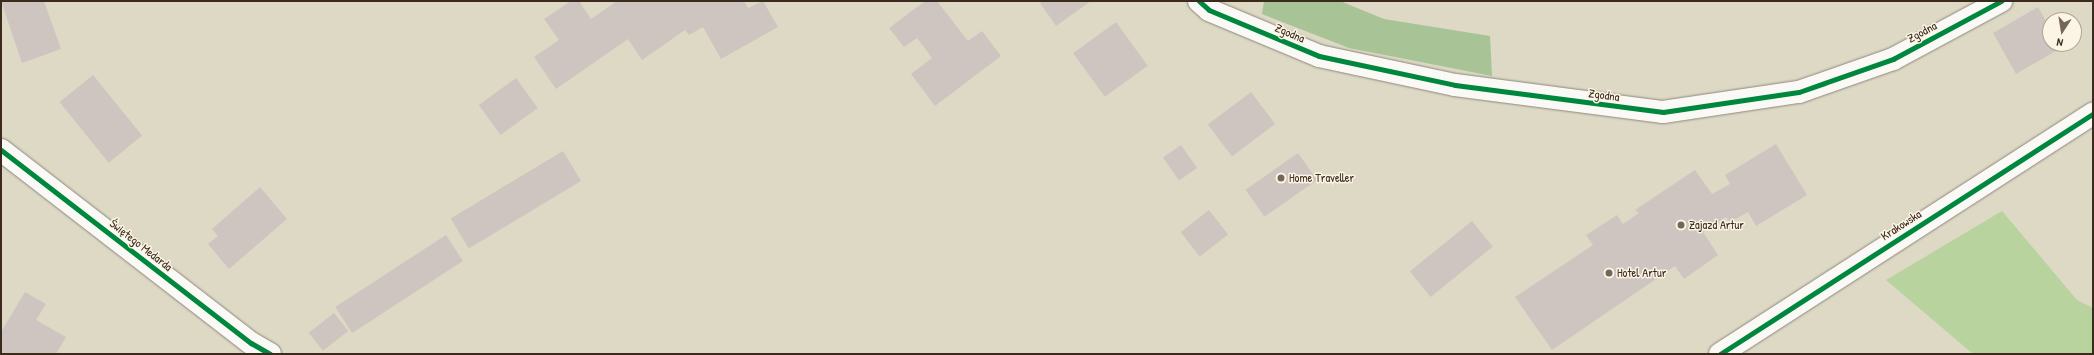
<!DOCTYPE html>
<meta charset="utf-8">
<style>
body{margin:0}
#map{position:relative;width:2094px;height:355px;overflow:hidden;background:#ddd9c5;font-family:"Patrick Hand",sans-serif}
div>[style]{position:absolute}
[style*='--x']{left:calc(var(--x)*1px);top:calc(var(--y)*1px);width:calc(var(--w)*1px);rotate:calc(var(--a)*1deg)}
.green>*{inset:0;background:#b9d39e}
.forest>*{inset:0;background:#a8c395}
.building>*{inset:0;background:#cec5c1;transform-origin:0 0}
.roads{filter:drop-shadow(0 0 1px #8d887c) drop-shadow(0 0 1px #8d887c)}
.minor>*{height:22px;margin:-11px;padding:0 11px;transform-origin:11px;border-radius:11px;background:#faf9f6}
.cycleway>*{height:5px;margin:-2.5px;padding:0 2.5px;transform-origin:2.5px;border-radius:2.5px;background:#00873e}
.dots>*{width:11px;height:11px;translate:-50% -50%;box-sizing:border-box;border:2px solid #fcf5e5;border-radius:50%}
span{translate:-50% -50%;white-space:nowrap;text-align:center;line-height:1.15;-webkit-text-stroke:3px #fcf5e5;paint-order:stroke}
.street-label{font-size:12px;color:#3b2a1e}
.poi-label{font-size:12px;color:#3b2a1e}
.left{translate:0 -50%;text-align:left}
.frame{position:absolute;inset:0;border:2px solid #3b2a1e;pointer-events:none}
.north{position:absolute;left:2042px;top:12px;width:40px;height:40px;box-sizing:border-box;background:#fcf5e5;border:1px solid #afa495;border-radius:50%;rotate:192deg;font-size:11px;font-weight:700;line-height:16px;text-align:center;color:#3b2a1e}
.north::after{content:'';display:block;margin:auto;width:14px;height:18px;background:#746758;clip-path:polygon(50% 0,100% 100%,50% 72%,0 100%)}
</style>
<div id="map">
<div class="green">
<i style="clip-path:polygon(2002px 211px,2077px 300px,2093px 308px,2093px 354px,1973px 354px,1886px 280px)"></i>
</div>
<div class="forest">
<i style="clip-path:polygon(1264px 1px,1340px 1px,1384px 19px,1490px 36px,1492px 76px,1349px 48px,1262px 14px)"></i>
</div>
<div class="building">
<i style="clip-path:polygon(1px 1px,44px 1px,61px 49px,22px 63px)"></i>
<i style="clip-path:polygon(571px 1px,579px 1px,591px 19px,617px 1px,744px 1px,748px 8px,763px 1px,778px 27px,721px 59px,703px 27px,689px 35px,685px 30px,642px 60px,628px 39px,556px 89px,534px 57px,559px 40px,544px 19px)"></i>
<i style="clip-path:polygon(925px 1px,937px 1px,968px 41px,982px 31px,1001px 56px,935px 106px,911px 74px,932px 58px,917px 38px,904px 47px,889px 28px)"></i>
<i style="clip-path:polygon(1043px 1px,1091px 1px,1056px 26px,1040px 3px)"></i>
<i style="clip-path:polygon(2038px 7px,2050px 28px,2050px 44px,2059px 44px,2061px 48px,2016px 74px,1993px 33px)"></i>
<i style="left:1116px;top:22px;width:54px;height:53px;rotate:54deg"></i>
<i style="left:93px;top:75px;width:78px;height:43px;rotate:51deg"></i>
<i style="left:516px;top:78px;width:37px;height:46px;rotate:54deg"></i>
<i style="left:1251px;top:92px;width:40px;height:54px;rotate:53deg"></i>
<i style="clip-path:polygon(1776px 144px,1807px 195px,1756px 226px,1748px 212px,1730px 222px,1726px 217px,1703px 232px,1718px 255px,1684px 279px,1675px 266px,1552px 350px,1515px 297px,1593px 245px,1586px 235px,1617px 215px,1623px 224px,1639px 213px,1635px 210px,1695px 170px,1712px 194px,1730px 184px,1725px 175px)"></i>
<i style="left:1181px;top:145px;width:28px;height:22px;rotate:55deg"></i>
<i style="left:563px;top:151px;width:35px;height:131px;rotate:59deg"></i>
<i style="left:1298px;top:153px;width:33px;height:64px;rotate:55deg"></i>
<i style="clip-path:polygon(260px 187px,287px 219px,229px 269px,208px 244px,218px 236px,212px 229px)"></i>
<i style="left:1209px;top:210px;width:31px;height:36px;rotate:52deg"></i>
<i style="left:1472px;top:221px;width:33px;height:80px;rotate:51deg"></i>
<i style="left:446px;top:235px;width:31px;height:132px;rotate:57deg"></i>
<i style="clip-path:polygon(25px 292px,46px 304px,36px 320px,66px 337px,56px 354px,1px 353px,1px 332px)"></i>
<i style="left:334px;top:313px;width:23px;height:32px;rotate:52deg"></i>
</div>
<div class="roads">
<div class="minor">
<i style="--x:1199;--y:1;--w:13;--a:42"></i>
<i style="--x:1209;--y:10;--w:119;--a:22.7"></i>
<i style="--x:1319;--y:56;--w:139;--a:12"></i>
<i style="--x:1455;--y:85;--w:210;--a:7.4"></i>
<i style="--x:1663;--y:112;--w:137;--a:-8.4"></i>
<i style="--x:1799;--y:92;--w:100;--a:-19.3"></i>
<i style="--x:1893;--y:59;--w:123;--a:-28.2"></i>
<i style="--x:1;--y:150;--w:316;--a:37.7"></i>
<i style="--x:251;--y:343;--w:22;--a:30"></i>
<i style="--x:1720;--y:354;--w:444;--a:-32.8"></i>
</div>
</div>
<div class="cycleway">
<i style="--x:1199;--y:1;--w:13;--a:42"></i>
<i style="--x:1209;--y:10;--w:119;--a:22.7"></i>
<i style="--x:1319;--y:56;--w:139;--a:12"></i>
<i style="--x:1455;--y:85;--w:210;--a:7.4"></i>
<i style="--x:1663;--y:112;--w:137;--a:-8.4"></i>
<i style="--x:1799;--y:92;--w:100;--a:-19.3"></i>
<i style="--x:1893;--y:59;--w:123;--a:-28.2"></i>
<i style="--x:1;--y:150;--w:316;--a:37.7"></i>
<i style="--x:251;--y:343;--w:22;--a:30"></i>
<i style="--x:1720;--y:354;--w:444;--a:-32.8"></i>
</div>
<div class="dots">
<i style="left:1281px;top:178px;background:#746758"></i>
<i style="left:1681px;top:225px;background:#746758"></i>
<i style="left:1609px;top:273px;background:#746758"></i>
</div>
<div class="street-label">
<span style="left:1922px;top:32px;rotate:-28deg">Zgodna</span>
<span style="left:1290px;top:33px;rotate:23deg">Zgodna</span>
<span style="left:1604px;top:95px;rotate:8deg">Zgodna</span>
<span style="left:1901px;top:225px;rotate:-33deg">Krakowska</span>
<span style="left:141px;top:245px;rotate:38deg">Świętego Medarda</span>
</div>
<div class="poi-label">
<span class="left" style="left:1289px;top:178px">Home Traveller</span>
<span class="left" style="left:1689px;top:225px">Zajazd Artur</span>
<span class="left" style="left:1617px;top:273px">Hotel Artur</span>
</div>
<div class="frame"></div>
<div class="north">N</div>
</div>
